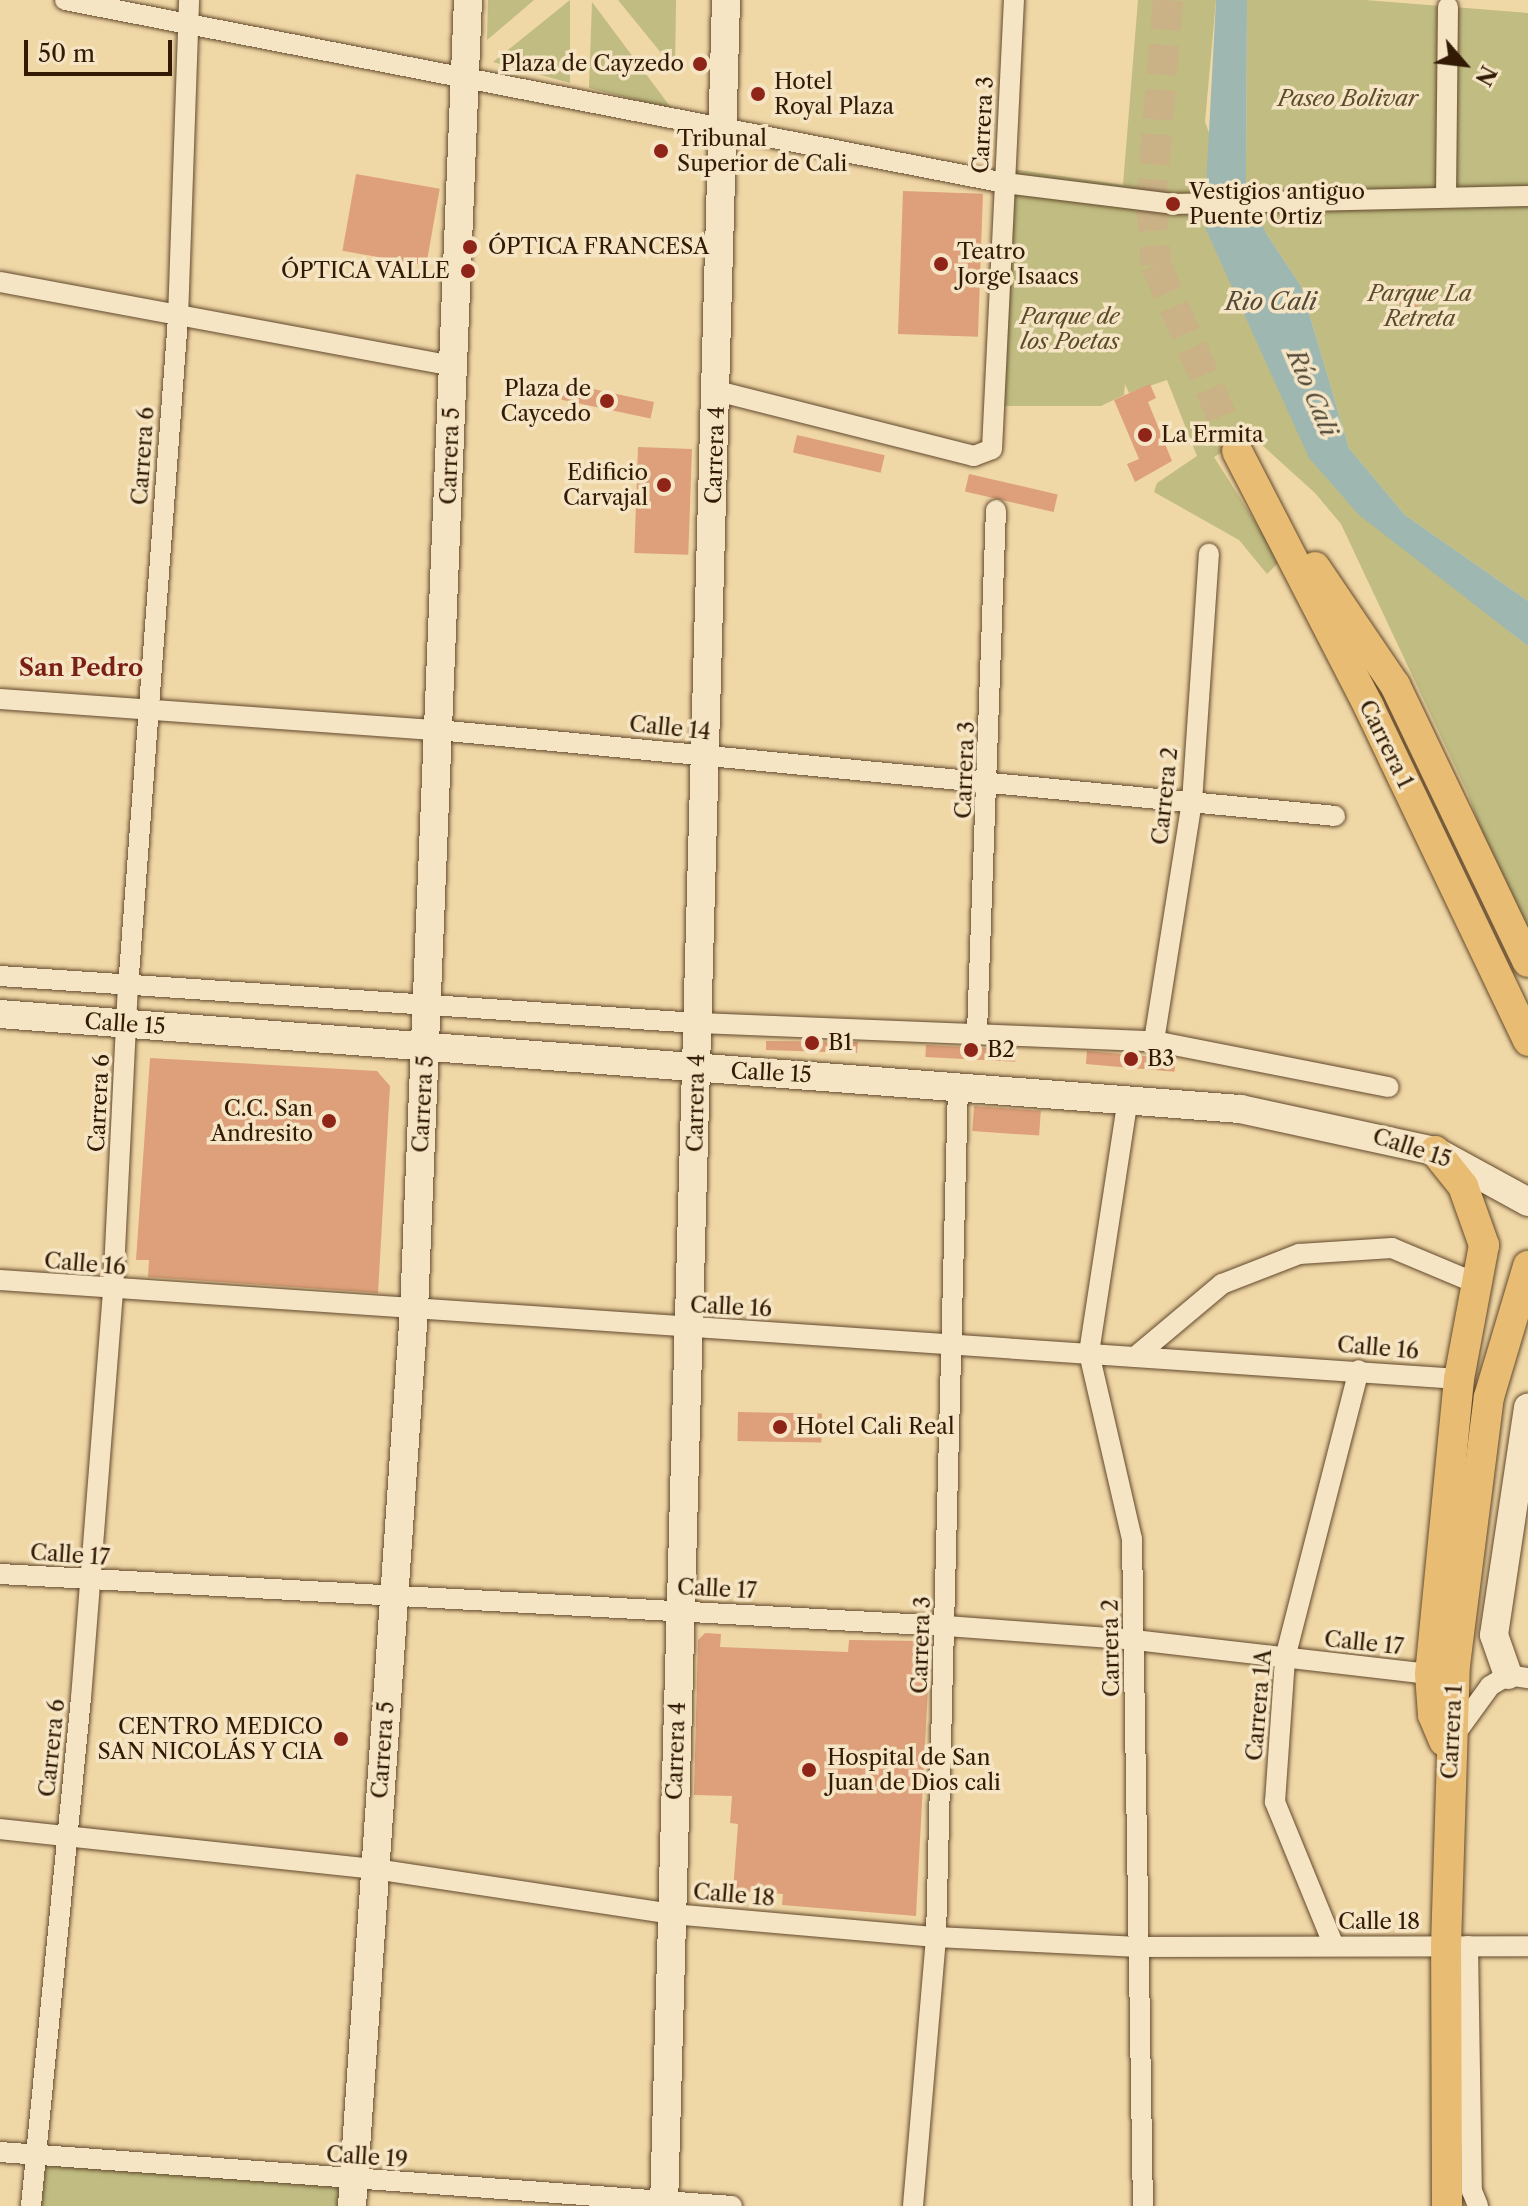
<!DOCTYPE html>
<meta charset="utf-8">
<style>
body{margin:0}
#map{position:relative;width:1528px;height:2206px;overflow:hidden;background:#f0d7a6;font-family:"Libre Caslon Text",serif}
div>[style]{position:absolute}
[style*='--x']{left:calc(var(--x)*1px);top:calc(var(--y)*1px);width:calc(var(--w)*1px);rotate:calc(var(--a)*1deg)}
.green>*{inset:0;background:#c0bc82}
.water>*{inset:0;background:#9eb7b1}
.building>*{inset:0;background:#dda07a;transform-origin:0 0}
.round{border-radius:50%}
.primary-tunnel>*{height:30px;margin-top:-15px;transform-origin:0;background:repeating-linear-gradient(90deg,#cab186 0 30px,transparent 0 45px)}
.roads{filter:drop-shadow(0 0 2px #62492c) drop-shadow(0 0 2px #62492c)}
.street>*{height:20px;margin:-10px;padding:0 10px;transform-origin:10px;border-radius:10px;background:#f5e5c5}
.secondary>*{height:28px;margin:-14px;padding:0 14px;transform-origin:14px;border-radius:14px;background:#f5e5c5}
.primary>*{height:30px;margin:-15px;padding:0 15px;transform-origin:15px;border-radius:15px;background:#e8bc73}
.dots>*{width:22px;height:22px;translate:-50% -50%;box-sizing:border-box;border:4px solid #f5e5c5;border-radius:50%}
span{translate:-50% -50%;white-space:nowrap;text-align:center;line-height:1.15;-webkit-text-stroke:7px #f5e5c5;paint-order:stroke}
.poi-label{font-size:22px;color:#321a04}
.right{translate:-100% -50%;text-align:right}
.left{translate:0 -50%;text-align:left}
.park-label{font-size:22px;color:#5d4b2a;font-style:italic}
.street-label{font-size:22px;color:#321a04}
.water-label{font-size:24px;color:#524938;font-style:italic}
.neighbourhood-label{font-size:24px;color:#7a1f14;font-weight:700}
.north{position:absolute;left:1424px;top:24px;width:80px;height:80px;-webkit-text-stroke:6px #f5e5c5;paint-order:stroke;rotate:118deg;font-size:22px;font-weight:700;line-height:32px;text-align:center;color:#321a04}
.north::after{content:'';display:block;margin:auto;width:28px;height:36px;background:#321a04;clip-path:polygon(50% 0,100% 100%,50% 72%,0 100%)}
.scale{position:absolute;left:24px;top:40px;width:148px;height:36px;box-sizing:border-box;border:4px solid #321a04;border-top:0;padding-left:10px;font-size:24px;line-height:28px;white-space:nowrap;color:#321a04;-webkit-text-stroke:6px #f5e5c5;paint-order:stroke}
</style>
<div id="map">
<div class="green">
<i style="clip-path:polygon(488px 0,534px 0,487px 40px)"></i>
<i style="clip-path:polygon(570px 0,570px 83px,493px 62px)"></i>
<i style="clip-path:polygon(618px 0,676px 0,675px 70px)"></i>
<i style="clip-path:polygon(1138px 0,1216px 0,1205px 122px,1349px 502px,1528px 646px,1528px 962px,1468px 794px,1341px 524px,1315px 493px,1251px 435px,1214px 457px,1280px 561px,1267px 574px,1239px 540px,1154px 492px,1157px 483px,1197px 456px,1167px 380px,1129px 393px,1125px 384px,1124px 395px,1101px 406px,996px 406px,1005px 168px,1123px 185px)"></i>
<i style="clip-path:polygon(1247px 0,1365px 0,1528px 13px,1528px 601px,1405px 515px,1349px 448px,1301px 286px,1266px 233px,1246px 181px)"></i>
<i style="clip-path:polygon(592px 2px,672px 109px,589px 88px)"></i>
<i style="clip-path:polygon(37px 2156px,353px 2180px,352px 2206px,31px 2206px)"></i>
</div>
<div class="water">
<i style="clip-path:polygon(1216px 0,1247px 0,1246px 181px,1266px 233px,1301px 286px,1349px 448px,1405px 515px,1528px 601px,1528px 646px,1359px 515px,1309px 458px,1204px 225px)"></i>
</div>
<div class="building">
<i style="left:356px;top:174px;width:85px;height:78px;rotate:10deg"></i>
<i style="left:903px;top:191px;width:80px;height:143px;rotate:2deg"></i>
<i class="round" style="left:1398px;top:285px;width:24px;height:24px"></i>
<i style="left:565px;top:383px;width:91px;height:17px;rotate:12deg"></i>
<i style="clip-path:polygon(1150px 384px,1156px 398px,1148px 402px,1172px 461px,1135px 482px,1127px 464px,1139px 459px,1114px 400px)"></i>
<i style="left:797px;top:435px;width:90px;height:18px;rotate:13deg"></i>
<i style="left:638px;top:447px;width:54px;height:106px;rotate:2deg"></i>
<i style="left:969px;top:474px;width:91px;height:18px;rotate:13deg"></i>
<i style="clip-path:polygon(766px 1041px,858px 1042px,857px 1053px,766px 1050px)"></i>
<i style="left:926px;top:1045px;width:90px;height:12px;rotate:3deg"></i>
<i style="left:1087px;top:1051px;width:89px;height:13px;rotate:5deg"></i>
<i style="clip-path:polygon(150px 1058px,377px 1071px,390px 1086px,378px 1293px,148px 1277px,149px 1260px,136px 1260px)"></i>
<i style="left:974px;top:1106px;width:67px;height:25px;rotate:4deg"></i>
<i style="left:738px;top:1412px;width:84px;height:29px;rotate:1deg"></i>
<i style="clip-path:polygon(721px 1634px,720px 1647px,848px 1652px,849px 1640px,921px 1641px,930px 1650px,916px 1916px,782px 1905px,783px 1894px,733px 1891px,738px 1824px,730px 1823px,732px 1796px,694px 1795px,698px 1640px,705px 1633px)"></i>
</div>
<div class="primary-tunnel">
<i style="--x:1168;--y:0;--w:202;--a:94.8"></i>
<i style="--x:1151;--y:201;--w:64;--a:85.5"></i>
<i style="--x:1156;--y:265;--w:203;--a:66.5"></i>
</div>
<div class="roads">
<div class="street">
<i style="--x:65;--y:0;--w:958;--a:11.02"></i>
<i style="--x:1005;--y:183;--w:169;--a:7.1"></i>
<i style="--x:1173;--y:204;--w:355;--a:-1.3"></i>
<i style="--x:1446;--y:197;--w:190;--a:-89.4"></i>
<i style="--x:0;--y:282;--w:462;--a:10.5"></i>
<i style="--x:717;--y:391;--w:265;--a:14.2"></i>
<i style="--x:974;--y:456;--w:19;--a:-21"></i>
<i style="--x:992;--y:449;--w:450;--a:-87.2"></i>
<i style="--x:0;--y:699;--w:449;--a:4.1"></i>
<i style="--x:448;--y:731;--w:891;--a:5.47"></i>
<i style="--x:0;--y:976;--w:699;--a:3.86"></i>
<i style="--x:697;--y:1023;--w:457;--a:2.3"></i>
<i style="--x:1154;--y:1041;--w:239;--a:11.1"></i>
<i style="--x:977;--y:1032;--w:522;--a:-87.92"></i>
<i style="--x:1154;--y:1041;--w:242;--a:-81"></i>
<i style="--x:1192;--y:802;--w:249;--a:-86.1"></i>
<i style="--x:1128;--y:1098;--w:258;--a:98.7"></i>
<i style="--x:1089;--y:1353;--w:191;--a:77"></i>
<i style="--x:1132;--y:1539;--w:667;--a:89.06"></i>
<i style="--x:0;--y:1280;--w:1462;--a:3.88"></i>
<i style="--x:1135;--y:1357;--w:114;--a:-40"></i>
<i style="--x:1222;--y:1284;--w:83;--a:-21.3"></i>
<i style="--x:1299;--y:1254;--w:93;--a:-3.7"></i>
<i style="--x:1392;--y:1248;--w:95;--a:22.8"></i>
<i style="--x:0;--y:1574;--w:947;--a:3.15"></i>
<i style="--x:946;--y:1626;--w:190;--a:4.2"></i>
<i style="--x:1135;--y:1640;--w:297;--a:6.6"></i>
<i style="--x:1456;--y:1733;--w:58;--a:-54.1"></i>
<i style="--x:1490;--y:1686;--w:21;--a:-31"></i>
<i style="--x:1508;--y:1675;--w:20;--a:9"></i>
<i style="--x:0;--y:1829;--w:377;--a:6.1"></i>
<i style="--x:375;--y:1869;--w:300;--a:8.6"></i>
<i style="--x:672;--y:1914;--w:265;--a:5"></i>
<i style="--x:936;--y:1937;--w:203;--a:2.8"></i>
<i style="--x:1139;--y:1947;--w:389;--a:-0.1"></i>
<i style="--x:1334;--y:1946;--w:156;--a:-112.3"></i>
<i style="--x:1275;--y:1802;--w:144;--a:-86"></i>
<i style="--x:1285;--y:1658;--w:297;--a:-75.6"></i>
<i style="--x:1468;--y:1946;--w:245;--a:89.1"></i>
<i style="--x:1472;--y:2191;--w:16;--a:68"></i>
<i style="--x:0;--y:2152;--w:734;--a:4.22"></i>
<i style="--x:31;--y:2206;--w:510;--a:-84.38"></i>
<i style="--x:81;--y:1698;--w:408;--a:-85.5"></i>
<i style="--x:113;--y:1291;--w:303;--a:-87.2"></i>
<i style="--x:128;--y:988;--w:672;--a:-85.73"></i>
<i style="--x:178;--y:318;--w:318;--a:-88"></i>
<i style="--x:913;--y:2206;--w:270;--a:-85.1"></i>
<i style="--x:936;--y:1937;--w:852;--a:-88.52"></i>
</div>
<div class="secondary">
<i style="--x:0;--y:1014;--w:1244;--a:4.38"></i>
<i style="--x:1240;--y:1109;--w:199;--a:12.2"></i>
<i style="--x:1435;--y:1151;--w:106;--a:28.7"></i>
<i style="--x:1508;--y:1675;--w:42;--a:-109.3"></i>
<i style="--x:1494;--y:1635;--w:230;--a:-81.5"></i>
<i style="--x:352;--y:2206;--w:898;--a:-86.04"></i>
<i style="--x:414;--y:1310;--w:1311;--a:-87.64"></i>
<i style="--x:664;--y:2206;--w:2207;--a:-88.39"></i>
</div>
<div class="primary">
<i style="--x:1237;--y:451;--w:288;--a:62.7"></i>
<i style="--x:1369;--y:707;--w:370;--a:64.5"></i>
<i style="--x:1315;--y:567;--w:143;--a:55.9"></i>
<i style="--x:1395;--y:685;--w:307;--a:64.4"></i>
<i style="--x:1435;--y:1151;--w:45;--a:51.3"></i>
<i style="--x:1463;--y:1186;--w:63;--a:70.4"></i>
<i style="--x:1484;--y:1245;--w:136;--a:100.6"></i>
<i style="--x:1459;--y:1379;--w:296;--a:95.6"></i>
<i style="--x:1430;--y:1674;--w:41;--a:85.8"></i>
<i style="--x:1433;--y:1715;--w:28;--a:67"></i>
<i style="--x:1447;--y:2206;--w:260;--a:-90.2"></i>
<i style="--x:1446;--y:1946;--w:281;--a:-88.2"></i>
<i style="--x:1455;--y:1665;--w:270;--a:-82.8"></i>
<i style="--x:1489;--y:1397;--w:137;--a:-73.4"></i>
</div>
</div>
<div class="dots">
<i style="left:700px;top:64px;background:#8f2418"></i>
<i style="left:758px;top:94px;background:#8f2418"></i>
<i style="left:661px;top:151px;background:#8f2418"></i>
<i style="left:1173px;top:204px;background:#8f2418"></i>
<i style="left:470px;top:247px;background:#8f2418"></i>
<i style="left:941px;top:264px;background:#8f2418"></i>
<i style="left:468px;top:271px;background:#8f2418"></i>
<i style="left:607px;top:401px;background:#8f2418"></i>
<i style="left:1145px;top:435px;background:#8f2418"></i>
<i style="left:664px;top:485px;background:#8f2418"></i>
<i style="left:812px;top:1043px;background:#8f2418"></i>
<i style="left:971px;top:1050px;background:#8f2418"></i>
<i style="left:1131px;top:1059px;background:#8f2418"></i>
<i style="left:329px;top:1121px;background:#8f2418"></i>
<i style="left:780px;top:1427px;background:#8f2418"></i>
<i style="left:341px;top:1739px;background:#8f2418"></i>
<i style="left:809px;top:1770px;background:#8f2418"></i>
</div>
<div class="poi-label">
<span class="right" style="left:684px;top:64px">Plaza de Cayzedo</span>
<span class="left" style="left:774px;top:94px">Hotel<br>Royal Plaza</span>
<span class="left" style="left:677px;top:151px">Tribunal<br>Superior de Cali</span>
<span class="left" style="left:1189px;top:204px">Vestigios antiguo<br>Puente Ortiz</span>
<span class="left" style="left:488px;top:247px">ÓPTICA FRANCESA</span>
<span class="left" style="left:957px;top:264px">Teatro<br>Jorge Isaacs</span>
<span class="right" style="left:450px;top:271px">ÓPTICA VALLE</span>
<span class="right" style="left:591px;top:401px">Plaza de<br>Caycedo</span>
<span class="left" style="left:1161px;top:435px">La Ermita</span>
<span class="right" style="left:648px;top:485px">Edificio<br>Carvajal</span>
<span class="left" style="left:828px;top:1043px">B1</span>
<span class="left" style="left:987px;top:1050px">B2</span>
<span class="left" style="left:1147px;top:1059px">B3</span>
<span class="right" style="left:313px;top:1121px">C.C. San<br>Andresito</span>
<span class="left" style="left:796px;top:1427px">Hotel Cali Real</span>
<span class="right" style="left:323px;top:1739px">CENTRO MEDICO<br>SAN NICOLÁS Y CIA</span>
<span class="left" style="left:827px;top:1770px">Hospital de San<br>Juan de Dios cali</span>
</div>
<div class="park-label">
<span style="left:1348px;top:99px">Paseo Bolivar</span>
<span style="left:1420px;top:306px">Parque La<br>Retreta</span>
<span style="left:1070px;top:329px">Parque de<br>los Poetas</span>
</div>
<div class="street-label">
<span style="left:983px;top:125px;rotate:-87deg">Carrera 3</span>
<span style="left:715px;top:455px;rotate:-88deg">Carrera 4</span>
<span style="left:143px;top:456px;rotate:-86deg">Carrera 6</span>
<span style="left:450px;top:456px;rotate:-88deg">Carrera 5</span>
<span style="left:670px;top:728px;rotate:6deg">Calle 14</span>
<span style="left:1386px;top:744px;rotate:64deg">Carrera 1</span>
<span style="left:965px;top:770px;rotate:-88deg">Carrera 3</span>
<span style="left:1165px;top:796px;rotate:-84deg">Carrera 2</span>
<span style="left:125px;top:1024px;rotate:4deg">Calle 15</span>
<span style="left:771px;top:1073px;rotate:3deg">Calle 15</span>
<span style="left:99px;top:1103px;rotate:-87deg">Carrera 6</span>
<span style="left:696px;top:1103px;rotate:-89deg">Carrera 4</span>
<span style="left:423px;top:1104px;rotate:-87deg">Carrera 5</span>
<span style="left:1412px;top:1148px;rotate:18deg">Calle 15</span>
<span style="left:85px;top:1264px;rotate:5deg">Calle 16</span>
<span style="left:731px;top:1307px;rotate:3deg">Calle 16</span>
<span style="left:1378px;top:1348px;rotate:5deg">Calle 16</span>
<span style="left:70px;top:1555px;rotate:4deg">Calle 17</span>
<span style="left:717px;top:1589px;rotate:3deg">Calle 17</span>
<span style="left:1364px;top:1643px;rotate:6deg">Calle 17</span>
<span style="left:921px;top:1645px;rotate:-88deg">Carrera 3</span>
<span style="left:1111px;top:1648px;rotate:-91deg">Carrera 2</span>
<span style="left:1259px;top:1705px;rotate:-85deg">Carrera 1A</span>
<span style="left:1452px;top:1732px;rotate:-87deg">Carrera 1</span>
<span style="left:52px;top:1748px;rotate:-84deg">Carrera 6</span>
<span style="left:383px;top:1750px;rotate:-86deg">Carrera 5</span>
<span style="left:676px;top:1751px;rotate:-88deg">Carrera 4</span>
<span style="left:734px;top:1895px;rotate:5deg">Calle 18</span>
<span style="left:1379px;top:1922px">Calle 18</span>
<span style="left:367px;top:2157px;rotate:4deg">Calle 19</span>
</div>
<div class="water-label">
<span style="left:1271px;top:302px">Rio Cali</span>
<span style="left:1312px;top:393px;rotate:67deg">Río Cali</span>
</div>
<div class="neighbourhood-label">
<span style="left:81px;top:668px">San Pedro</span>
</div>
<div class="north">N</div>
<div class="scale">50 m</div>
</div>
